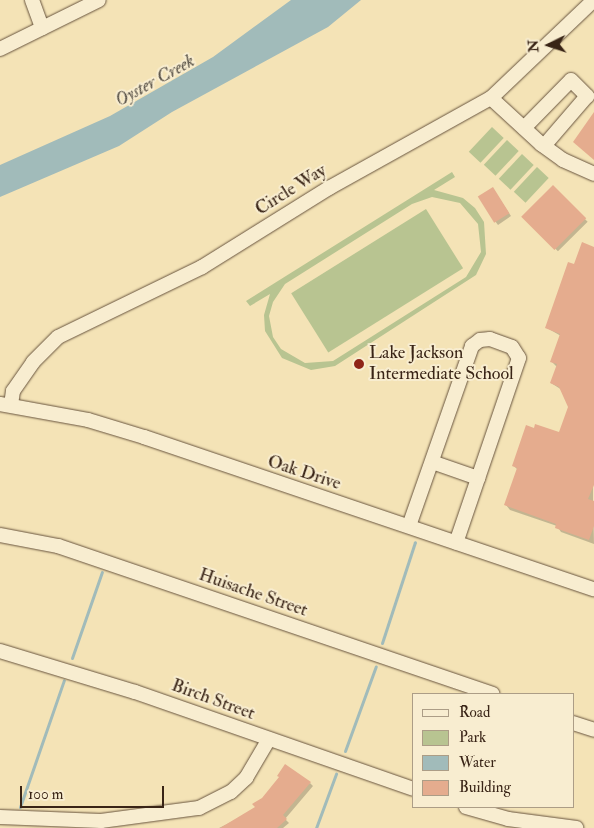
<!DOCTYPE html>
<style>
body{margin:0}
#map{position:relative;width:594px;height:828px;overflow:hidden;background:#f4e3b6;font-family:"IM FELL Double Pica",serif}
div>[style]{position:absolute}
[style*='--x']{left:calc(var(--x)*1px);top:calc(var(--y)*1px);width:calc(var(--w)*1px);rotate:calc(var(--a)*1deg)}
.green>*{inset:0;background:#b8c491;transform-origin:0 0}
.water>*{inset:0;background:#a1bbba}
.shadow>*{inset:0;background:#0003;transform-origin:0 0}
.stream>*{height:3px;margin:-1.5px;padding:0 1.5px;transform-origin:1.5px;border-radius:1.5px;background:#a1bbba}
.building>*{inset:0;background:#e5ac8e;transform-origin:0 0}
.roads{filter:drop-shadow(0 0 1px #68543e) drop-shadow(0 0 1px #68543e)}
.minor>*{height:14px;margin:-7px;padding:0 7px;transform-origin:7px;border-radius:7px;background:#f8edd0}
.dots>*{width:14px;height:14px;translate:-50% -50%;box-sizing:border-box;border:2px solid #f8edd0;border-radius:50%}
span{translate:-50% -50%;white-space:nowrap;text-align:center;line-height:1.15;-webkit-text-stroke:4px #f8edd0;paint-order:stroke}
.street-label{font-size:18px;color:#392416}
.poi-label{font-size:18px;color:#392416}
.left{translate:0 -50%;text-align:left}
.water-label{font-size:19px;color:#585147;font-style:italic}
.legend{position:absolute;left:412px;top:693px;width:162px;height:115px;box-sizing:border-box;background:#f8edd0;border:1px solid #ac9d86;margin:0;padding:6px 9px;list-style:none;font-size:15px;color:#392416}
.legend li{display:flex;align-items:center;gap:10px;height:25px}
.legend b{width:25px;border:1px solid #ac9d86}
.north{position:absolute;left:524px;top:20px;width:50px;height:50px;-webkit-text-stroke:4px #f8edd0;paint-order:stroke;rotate:266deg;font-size:14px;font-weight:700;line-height:20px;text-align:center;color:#392416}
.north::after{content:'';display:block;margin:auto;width:18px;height:22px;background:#392416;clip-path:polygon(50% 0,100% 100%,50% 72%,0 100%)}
.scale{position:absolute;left:20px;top:786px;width:144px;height:22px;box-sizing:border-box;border:2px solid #392416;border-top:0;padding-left:6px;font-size:15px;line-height:18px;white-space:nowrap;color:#392416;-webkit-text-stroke:4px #f8edd0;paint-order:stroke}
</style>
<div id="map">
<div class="green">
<i style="left:492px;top:127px;width:16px;height:34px;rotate:43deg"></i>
<i style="left:507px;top:140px;width:16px;height:34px;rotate:43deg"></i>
<i style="left:522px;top:154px;width:16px;height:34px;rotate:43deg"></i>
<i style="left:537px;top:167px;width:16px;height:34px;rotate:43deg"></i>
<i style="clip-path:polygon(evenodd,452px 172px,455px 177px,434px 190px,463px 198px,475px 208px,484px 222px,486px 254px,476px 275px,335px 366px,311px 370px,282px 358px,265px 331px,264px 315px,270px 294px,250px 306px,246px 301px,452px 172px,432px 197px,460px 203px,478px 224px,481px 252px,466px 277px,333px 361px,305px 363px,281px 349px,273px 337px,269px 316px,273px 302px,285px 284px,412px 204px,432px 197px)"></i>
<i style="left:426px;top:209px;width:70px;height:159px;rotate:58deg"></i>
</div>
<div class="water">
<i style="clip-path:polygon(291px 0,361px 0,328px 27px,172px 112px,119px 146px,0 197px,0 165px,110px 116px,213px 57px)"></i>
</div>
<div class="shadow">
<i style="left:553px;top:187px;width:49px;height:42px;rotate:45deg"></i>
<i style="clip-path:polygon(493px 189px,511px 216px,498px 225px,495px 221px)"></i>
<i style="clip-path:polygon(594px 248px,593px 502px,594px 544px,561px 532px,557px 526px,510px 510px,506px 505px,518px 470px,513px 465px,534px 429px,560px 434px,570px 407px,562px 390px,551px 383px,557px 367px,552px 362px,561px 336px,547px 328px,575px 266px)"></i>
<i style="clip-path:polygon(310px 783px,313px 786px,285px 819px,289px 823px,283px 828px,219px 828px)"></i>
</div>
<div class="stream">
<i style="--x:382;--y:643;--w:106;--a:-71.9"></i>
<i style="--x:72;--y:658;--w:91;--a:-70.8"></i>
<i style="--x:345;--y:751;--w:90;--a:-70"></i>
<i style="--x:20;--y:807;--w:134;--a:-70.9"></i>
<i style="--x:316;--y:828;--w:58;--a:-69.7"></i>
</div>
<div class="building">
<i style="clip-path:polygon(594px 112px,594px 160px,573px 142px)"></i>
<i style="left:553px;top:185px;width:47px;height:45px;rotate:45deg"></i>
<i style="left:493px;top:187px;width:31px;height:18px;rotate:58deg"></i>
<i style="clip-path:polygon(582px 242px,594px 247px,594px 485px,588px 499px,594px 501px,594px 526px,589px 540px,555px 528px,556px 524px,504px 505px,517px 468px,512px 466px,526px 425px,534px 428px,535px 424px,559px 432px,568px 407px,559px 387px,550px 383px,557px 364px,550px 362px,560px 334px,545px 328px,568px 262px,574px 264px)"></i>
<i style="clip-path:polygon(285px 764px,311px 782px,283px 815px,287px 819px,277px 828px,220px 828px,255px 807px,252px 804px,262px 798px,279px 777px,277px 776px)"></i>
</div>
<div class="roads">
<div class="minor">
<i style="--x:32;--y:0;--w:30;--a:70"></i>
<i style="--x:0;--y:49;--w:110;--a:-26.3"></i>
<i style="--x:491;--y:98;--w:68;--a:42.6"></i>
<i style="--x:541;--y:144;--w:27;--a:36"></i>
<i style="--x:563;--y:160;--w:34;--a:24"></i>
<i style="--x:524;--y:128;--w:67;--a:-45.6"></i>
<i style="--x:571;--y:80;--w:23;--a:45"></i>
<i style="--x:587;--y:96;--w:66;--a:130.7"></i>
<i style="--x:0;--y:404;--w:89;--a:10.3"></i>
<i style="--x:88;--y:420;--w:59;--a:16.9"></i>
<i style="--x:144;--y:437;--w:475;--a:18.7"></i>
<i style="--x:11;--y:405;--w:14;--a:-82"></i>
<i style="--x:13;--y:391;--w:35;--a:-55"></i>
<i style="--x:33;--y:362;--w:35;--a:-45"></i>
<i style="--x:58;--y:337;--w:160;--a:-25.9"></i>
<i style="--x:202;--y:267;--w:150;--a:-31.9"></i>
<i style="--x:329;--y:188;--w:185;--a:-29.1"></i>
<i style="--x:491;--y:98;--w:142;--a:-43.6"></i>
<i style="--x:432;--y:462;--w:49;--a:19.2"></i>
<i style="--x:409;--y:526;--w:191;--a:-70.7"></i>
<i style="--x:472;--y:346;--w:10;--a:-37"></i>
<i style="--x:480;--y:340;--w:10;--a:-6"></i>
<i style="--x:490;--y:339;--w:23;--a:20"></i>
<i style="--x:512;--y:347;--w:13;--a:58"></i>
<i style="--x:519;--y:358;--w:195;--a:108.8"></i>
<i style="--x:0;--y:535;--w:59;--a:10.7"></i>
<i style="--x:58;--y:546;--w:459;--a:18.8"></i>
<i style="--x:0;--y:651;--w:141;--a:16.9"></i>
<i style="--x:135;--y:692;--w:294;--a:19.2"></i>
<i style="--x:573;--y:723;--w:22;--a:18"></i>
<i style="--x:466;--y:807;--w:44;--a:15.9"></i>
<i style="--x:508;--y:819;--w:69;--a:7.5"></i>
<i style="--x:0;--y:817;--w:101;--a:2.3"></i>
<i style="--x:101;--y:821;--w:99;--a:-7.6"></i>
<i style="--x:199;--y:808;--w:36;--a:-27"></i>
<i style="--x:231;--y:792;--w:21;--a:-43"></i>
<i style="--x:246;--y:778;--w:45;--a:-59.5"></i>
</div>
</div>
<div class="dots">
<i style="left:359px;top:364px;background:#8f2418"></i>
</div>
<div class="street-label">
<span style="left:291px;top:190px;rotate:-32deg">Circle Way</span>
<span style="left:304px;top:473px;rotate:18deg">Oak Drive</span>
<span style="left:253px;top:593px;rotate:19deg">Huisache Street</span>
<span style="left:213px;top:700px;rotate:20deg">Birch Street</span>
</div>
<div class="poi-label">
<span class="left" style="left:369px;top:364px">Lake Jackson<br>Intermediate School</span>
</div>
<div class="water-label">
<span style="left:155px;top:81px;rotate:-29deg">Oyster Creek</span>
</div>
<ul class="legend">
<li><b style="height:6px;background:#f8edd0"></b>Road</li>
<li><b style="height:14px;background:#b8c491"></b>Park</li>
<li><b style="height:14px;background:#a1bbba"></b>Water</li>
<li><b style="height:14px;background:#e5ac8e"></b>Building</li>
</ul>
<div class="north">N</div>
<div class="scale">100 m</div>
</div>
